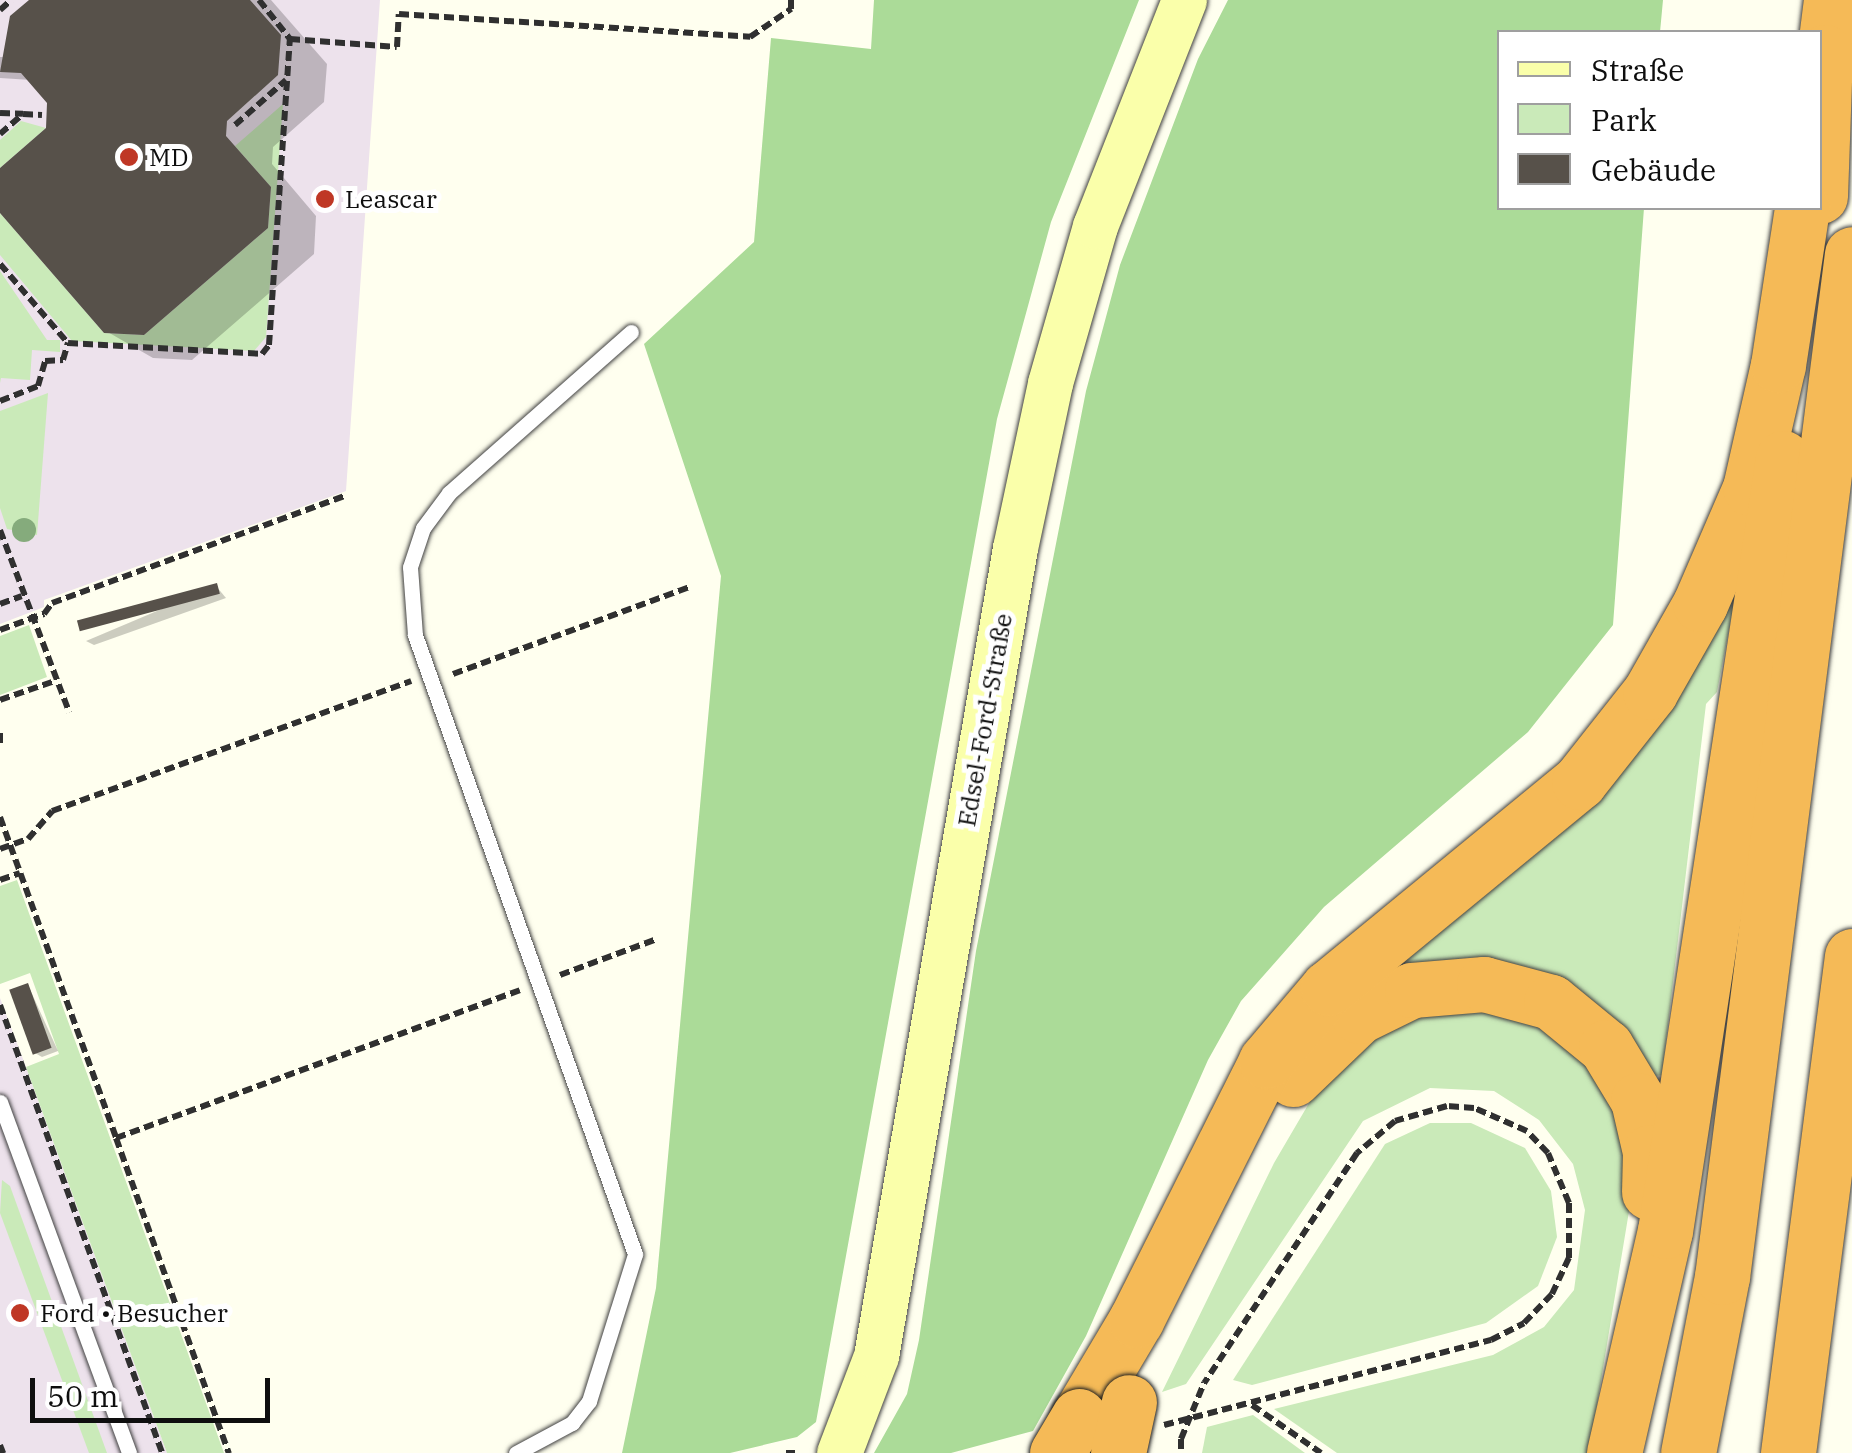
<!DOCTYPE html>
<meta charset="utf-8">
<style>
body{margin:0}
#map{position:relative;width:1852px;height:1453px;overflow:hidden;background:#ffffef;font-family:"IBM Plex Serif",serif}
div>[style]{position:absolute}
[style*='--x']{left:calc(var(--x)*1px);top:calc(var(--y)*1px);width:calc(var(--w)*1px);rotate:calc(var(--a)*1deg)}
.industrial>*{inset:0;background:#ede2ec}
.green>*{inset:0;background:#caeab9}
.forest>*{inset:0;background:#abdb98}
.shadow>*{inset:0;background:#0003}
.building>*{inset:0;background:#57514a;transform-origin:0 0}
.path>*{height:6px;margin-top:-3px;transform-origin:0;background:repeating-linear-gradient(90deg,#303030 0 10px,transparent 0 15px)}
.roads{filter:drop-shadow(0 0 2px #414141) drop-shadow(0 0 2px #414141)}
.lane>*{height:15px;margin:-7.5px;padding:0 7.5px;transform-origin:7.5px;border-radius:7.5px;background:#fff}
.secondary>*{height:45px;margin:-22.5px;padding:0 22.5px;transform-origin:22.5px;border-radius:22.5px;background:#faffaa}
.highway>*{height:55px;margin:-27.5px;padding:0 27.5px;transform-origin:27.5px;border-radius:27.5px;background:#f5ba57}
.path-bridge>*{height:6px;margin-top:-3px;transform-origin:0;background:repeating-linear-gradient(90deg,#303030 0 10px,transparent 0 15px)}
.bridges{filter:drop-shadow(0 0 2px #1f1f1f) drop-shadow(0 0 2px #1f1f1f)}
.highway-bridge>*{height:55px;margin:-27.5px;padding:0 27.5px;transform-origin:27.5px;border-radius:27.5px;background:#f5ba57}
.trees>*{width:24px;height:24px;margin:-12px;border-radius:50%;background:#85ab7c}
.dots>*{width:28px;height:28px;translate:-50% -50%;box-sizing:border-box;border:5px solid #fff;border-radius:50%}
span{translate:-50% -50%;white-space:nowrap;text-align:center;line-height:1.15;-webkit-text-stroke:10px #fff;paint-order:stroke}
.poi-label{font-size:25px;color:#0e0e0e}
.left{translate:0 -50%;text-align:left}
.street-label{font-size:25px;color:#0e0e0e}
.legend{position:absolute;left:1497px;top:30px;width:325px;height:180px;box-sizing:border-box;background:#fff;border:2px solid #9f9f9f;margin:0;padding:12px 18px;list-style:none;font-size:30px;color:#0e0e0e}
.legend li{display:flex;align-items:center;gap:20px;height:50px}
.legend b{width:50px;border:2px solid #9f9f9f}
.scale{position:absolute;left:30px;top:1378px;width:240px;height:45px;box-sizing:border-box;border:5px solid #0e0e0e;border-top:0;padding-left:12px;font-size:30px;line-height:35px;white-space:nowrap;color:#0e0e0e;-webkit-text-stroke:8px #fff;paint-order:stroke}
</style>
<div id="map">
<div class="industrial">
<i style="clip-path:polygon(0 0,380px 0,346px 491px,44px 600px,44px 607px,0 624px)"></i>
<i style="clip-path:polygon(0 998px,26px 1067px,167px 1453px,0 1453px)"></i>
</div>
<div class="green">
<i style="clip-path:polygon(283px 104px,266px 337px,254px 351px,72px 341px,0 255px,0 213px,104px 333px,144px 335px,268px 228px,271px 187px,235px 146px)"></i>
<i style="clip-path:polygon(21px 121px,46px 128px,0 168px,0 140px)"></i>
<i style="clip-path:polygon(0 271px,47px 340px,60px 340px,60px 352px,32px 350px,30px 380px,1px 378px,0 383px)"></i>
<i style="clip-path:polygon(48px 393px,37px 535px,7px 529px,0 508px,0 411px)"></i>
<i style="clip-path:polygon(1735px 598px,1717px 692px,1706px 704px,1662px 1075px,1649px 1077px,1590px 1008px,1366px 975px,1720px 599px)"></i>
<i style="clip-path:polygon(29px 625px,47px 677px,0 695px,0 636px)"></i>
<i style="clip-path:polygon(17px 880px,224px 1453px,167px 1453px,26px 1067px,59px 1054px,30px 973px,0 984px,0 886px)"></i>
<i style="clip-path:polygon(1484px 1004px,1540px 1020px,1590px 1058px,1623px 1112px,1636px 1169px,1589px 1453px,1337px 1453px,1274px 1409px,1493px 1355px,1544px 1327px,1574px 1290px,1585px 1210px,1573px 1164px,1539px 1120px,1494px 1091px,1430px 1088px,1363px 1121px,1186px 1384px,1162px 1392px,1274px 1163px,1329px 1069px,1403px 1016px)"></i>
<i style="clip-path:polygon(1430px 1123px,1471px 1123px,1525px 1148px,1551px 1191px,1557px 1237px,1538px 1286px,1486px 1323px,1252px 1385px,1233px 1380px,1385px 1144px)"></i>
<i style="clip-path:polygon(2px 1180px,10px 1186px,107px 1453px,89px 1453px,0 1213px)"></i>
<i style="clip-path:polygon(1253px 1415px,1305px 1453px,1202px 1453px,1207px 1427px)"></i>
</div>
<div class="forest">
<i style="clip-path:polygon(874px 0,1139px 0,1051px 222px,997px 419px,816px 1422px,797px 1437px,730px 1453px,622px 1453px,656px 1288px,721px 576px,644px 344px,754px 242px,771px 38px,871px 49px)"></i>
<i style="clip-path:polygon(1228px 0,1663px 0,1660px 32px,1500px 32px,1500px 208px,1644px 208px,1613px 625px,1528px 732px,1324px 907px,1241px 1001px,1208px 1060px,1086px 1336px,1033px 1431px,951px 1453px,874px 1453px,907px 1394px,919px 1340px,976px 951px,1086px 391px,1120px 265px,1198px 59px)"></i>
</div>
<div class="shadow">
<i style="clip-path:polygon(32px 0,271px 0,327px 64px,324px 102px,273px 147px,272px 164px,316px 216px,314px 254px,192px 360px,153px 358px,106px 331px,0 209px,0 194px,48px 129px,50px 102px,31px 80px,0 78px,0 57px,6px 57px)"></i>
<i style="clip-path:polygon(216px 586px,226px 598px,94px 645px,86px 641px)"></i>
<i style="clip-path:polygon(28px 985px,58px 1051px,42px 1057px,35px 1053px)"></i>
</div>
<div class="building">
<i style="clip-path:polygon(29px 0,250px 0,281px 35px,278px 75px,227px 121px,226px 136px,271px 187px,268px 228px,144px 335px,104px 333px,0 213px,0 168px,46px 128px,47px 103px,21px 73px,0 72px,10px 16px)"></i>
<i style="left:217px;top:583px;width:11px;height:145px;rotate:75deg"></i>
<i style="left:28px;top:983px;width:69px;height:20px;rotate:70deg"></i>
</div>
<div class="path">
<i style="--x:259;--y:0;--w:50;--a:51.5"></i>
<i style="--x:290;--y:39;--w:107;--a:4.3"></i>
<i style="--x:397;--y:47;--w:33;--a:-87"></i>
<i style="--x:399;--y:14;--w:352;--a:3.7"></i>
<i style="--x:750;--y:37;--w:50;--a:-34.3"></i>
<i style="--x:791;--y:9;--w:9;--a:-90"></i>
<i style="--x:0;--y:10;--w:15;--a:-42"></i>
<i style="--x:0;--y:113;--w:23;--a:2"></i>
<i style="--x:235;--y:125;--w:68;--a:-41.4"></i>
<i style="--x:0;--y:134;--w:30;--a:-41"></i>
<i style="--x:23;--y:114;--w:19;--a:3"></i>
<i style="--x:0;--y:264;--w:104;--a:49.3"></i>
<i style="--x:68;--y:343;--w:194;--a:3.2"></i>
<i style="--x:262;--y:354;--w:11;--a:-52"></i>
<i style="--x:269;--y:345;--w:307;--a:-86.1"></i>
<i style="--x:0;--y:401;--w:41;--a:-21.5"></i>
<i style="--x:38;--y:386;--w:26;--a:-74"></i>
<i style="--x:45;--y:361;--w:18;--a:-3"></i>
<i style="--x:63;--y:360;--w:18;--a:-74"></i>
<i style="--x:0;--y:530;--w:195;--a:69.2"></i>
<i style="--x:0;--y:604;--w:23;--a:-20"></i>
<i style="--x:0;--y:630;--w:47;--a:-20"></i>
<i style="--x:44;--y:614;--w:14;--a:-54"></i>
<i style="--x:52;--y:603;--w:314;--a:-20.1"></i>
<i style="--x:453;--y:674;--w:252;--a:-20.2"></i>
<i style="--x:0;--y:700;--w:58;--a:-19.1"></i>
<i style="--x:0;--y:733;--w:12;--a:90"></i>
<i style="--x:0;--y:817;--w:341;--a:70.1"></i>
<i style="--x:116;--y:1138;--w:430;--a:-20.1"></i>
<i style="--x:0;--y:849;--w:30;--a:-20"></i>
<i style="--x:28;--y:839;--w:37;--a:-49"></i>
<i style="--x:52;--y:811;--w:382;--a:-19.9"></i>
<i style="--x:0;--y:880;--w:21;--a:-19"></i>
<i style="--x:560;--y:975;--w:103;--a:-20.4"></i>
<i style="--x:0;--y:1005;--w:476;--a:70.1"></i>
<i style="--x:116;--y:1138;--w:335;--a:70.3"></i>
<i style="--x:1252;--y:1405;--w:84;--a:34.8"></i>
<i style="--x:1164;--y:1425;--w:338;--a:-14.6"></i>
<i style="--x:1491;--y:1340;--w:37;--a:-27"></i>
<i style="--x:1524;--y:1323;--w:40;--a:-46"></i>
<i style="--x:1552;--y:1294;--w:40;--a:-65"></i>
<i style="--x:1569;--y:1258;--w:55;--a:-90"></i>
<i style="--x:1569;--y:1203;--w:54;--a:-112.8"></i>
<i style="--x:1548;--y:1153;--w:30;--a:-134"></i>
<i style="--x:1527;--y:1131;--w:58;--a:-156.5"></i>
<i style="--x:1474;--y:1108;--w:27;--a:-176"></i>
<i style="--x:1447;--y:1106;--w:54;--a:163.9"></i>
<i style="--x:1395;--y:1121;--w:50;--a:139.9"></i>
<i style="--x:1357;--y:1153;--w:276;--a:123.6"></i>
<i style="--x:1181;--y:1439;--w:14;--a:90"></i>
<i style="--x:0;--y:1445;--w:9;--a:69"></i>
<i style="--x:786;--y:1453;--w:9;--a:0"></i>
</div>
<div class="roads">
<div class="lane">
<i style="--x:0;--y:1102;--w:374;--a:69.8"></i>
<i style="--x:516;--y:1453;--w:64;--a:-28.2"></i>
<i style="--x:572;--y:1423;--w:28;--a:-52"></i>
<i style="--x:589;--y:1401;--w:154;--a:-72.6"></i>
<i style="--x:635;--y:1254;--w:657;--a:-109.57"></i>
<i style="--x:415;--y:635;--w:68;--a:-94.2"></i>
<i style="--x:410;--y:567;--w:41;--a:-71.6"></i>
<i style="--x:423;--y:528;--w:44;--a:-53.4"></i>
<i style="--x:449;--y:493;--w:243;--a:-41.5"></i>
</div>
<div class="secondary">
<i style="--x:839;--y:1453;--w:104;--a:-69.1"></i>
<i style="--x:876;--y:1356;--w:820;--a:-80.24"></i>
<i style="--x:1015;--y:548;--w:169;--a:-78"></i>
<i style="--x:1050;--y:383;--w:163;--a:-74"></i>
<i style="--x:1095;--y:226;--w:243;--a:-68.5"></i>
</div>
<div class="highway">
<i style="--x:1820;--y:87;--w:88;--a:-82.8"></i>
<i style="--x:1820;--y:196;--w:144;--a:-88"></i>
<i style="--x:1293;--y:1079;--w:91;--a:-43.7"></i>
<i style="--x:1359;--y:1016;--w:59;--a:-26.1"></i>
<i style="--x:1412;--y:990;--w:72;--a:-4.8"></i>
<i style="--x:1484;--y:984;--w:69;--a:15"></i>
<i style="--x:1551;--y:1002;--w:71;--a:39.3"></i>
<i style="--x:1606;--y:1047;--w:62;--a:58.9"></i>
<i style="--x:1638;--y:1100;--w:53;--a:77"></i>
<i style="--x:1650;--y:1152;--w:40;--a:91.4"></i>
<i style="--x:1079;--y:1416;--w:112;--a:-59.3"></i>
<i style="--x:1136;--y:1320;--w:290;--a:-63.3"></i>
<i style="--x:1266;--y:1061;--w:96;--a:-49.7"></i>
<i style="--x:1328;--y:988;--w:325;--a:-39.4"></i>
<i style="--x:1579;--y:782;--w:115;--a:-51.7"></i>
<i style="--x:1650;--y:692;--w:101;--a:-60.4"></i>
<i style="--x:1700;--y:604;--w:126;--a:-66.7"></i>
<i style="--x:1750;--y:488;--w:126;--a:-77.2"></i>
<i style="--x:1778;--y:365;--w:159;--a:-81.3"></i>
<i style="--x:1614;--y:1453;--w:228;--a:-77.1"></i>
<i style="--x:1665;--y:1231;--w:782;--a:-81.32"></i>
<i style="--x:1688;--y:1453;--w:179;--a:-79.1"></i>
<i style="--x:1722;--y:1277;--w:1031;--a:-82.76"></i>
<i style="--x:1788;--y:1453;--w:501;--a:-82.66"></i>
</div>
</div>
<div class="path-bridge">
<i style="--x:1181;--y:1439;--w:61;--a:-67.7"></i>
</div>
<div class="bridges">
<div class="highway-bridge">
<i style="--x:1057;--y:1453;--w:43;--a:-59.3"></i>
<i style="--x:1118;--y:1453;--w:52;--a:-77.8"></i>
</div>
</div>
<div class="trees">
<i style="left:24px;top:530px"></i>
</div>
<div class="dots">
<i style="left:129px;top:157px;background:#bf3725"></i>
<i style="left:325px;top:199px;background:#bf3725"></i>
<i style="left:20px;top:1313px;background:#bf3725"></i>
</div>
<div class="poi-label">
<span class="left" style="left:149px;top:157px">MD</span>
<span class="left" style="left:345px;top:199px">Leascar</span>
<span class="left" style="left:40px;top:1313px">Ford • Besucher</span>
</div>
<div class="street-label">
<span style="left:985px;top:720px;rotate:-80deg">Edsel-Ford-Straße</span>
</div>
<ul class="legend">
<li><b style="height:12px;background:#faffaa"></b>Straße</li>
<li><b style="height:28px;background:#caeab9"></b>Park</li>
<li><b style="height:28px;background:#57514a"></b>Gebäude</li>
</ul>
<div class="scale">50 m</div>
</div>
